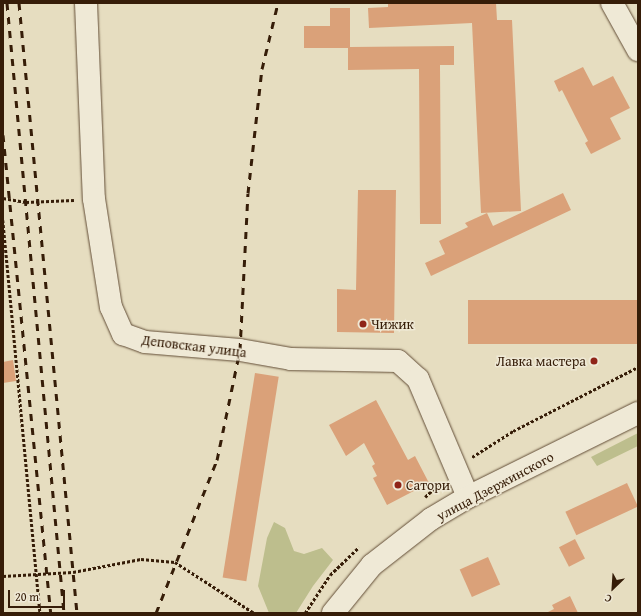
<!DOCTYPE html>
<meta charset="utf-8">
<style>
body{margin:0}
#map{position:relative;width:641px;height:616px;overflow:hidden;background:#e6ddc0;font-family:"Gentium Book Plus",serif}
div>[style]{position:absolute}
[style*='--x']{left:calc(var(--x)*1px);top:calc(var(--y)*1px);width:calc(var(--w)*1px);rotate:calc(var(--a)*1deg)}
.green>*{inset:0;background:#bdbe8d}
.building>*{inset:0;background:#daa179;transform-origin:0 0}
.path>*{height:2.5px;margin-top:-1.25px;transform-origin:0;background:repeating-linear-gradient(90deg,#361d08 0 3px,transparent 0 5px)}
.roads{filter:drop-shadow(0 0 1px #624d36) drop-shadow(0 0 1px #624d36)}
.minor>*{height:22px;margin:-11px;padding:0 11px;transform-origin:11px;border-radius:11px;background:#efe9d6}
.rail>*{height:3px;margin-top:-1.5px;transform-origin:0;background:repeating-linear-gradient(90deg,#361d08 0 7px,transparent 0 14px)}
.dots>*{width:11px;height:11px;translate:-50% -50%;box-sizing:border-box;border:2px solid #efe9d6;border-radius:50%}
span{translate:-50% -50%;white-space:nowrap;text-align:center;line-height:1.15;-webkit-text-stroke:3px #efe9d6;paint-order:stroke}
.poi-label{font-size:14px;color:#361d08}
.left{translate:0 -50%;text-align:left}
.right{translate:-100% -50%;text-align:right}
.street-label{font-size:14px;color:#361d08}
.frame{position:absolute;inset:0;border:4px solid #361d08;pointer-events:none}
.north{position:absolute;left:593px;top:568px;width:40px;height:40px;-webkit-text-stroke:3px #efe9d6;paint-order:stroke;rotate:205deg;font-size:11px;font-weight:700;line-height:16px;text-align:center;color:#361d08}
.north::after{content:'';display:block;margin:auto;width:14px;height:18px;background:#361d08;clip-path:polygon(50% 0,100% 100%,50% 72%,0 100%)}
.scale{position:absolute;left:8px;top:590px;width:57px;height:18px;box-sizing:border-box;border:2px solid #361d08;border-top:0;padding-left:5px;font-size:12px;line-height:14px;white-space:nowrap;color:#361d08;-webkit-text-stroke:3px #efe9d6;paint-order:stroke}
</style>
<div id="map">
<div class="green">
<i style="clip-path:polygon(638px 433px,638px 446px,597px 466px,591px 457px)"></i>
<i style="clip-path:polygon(274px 522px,285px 528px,294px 551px,304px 554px,322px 548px,333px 560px,313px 586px,296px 613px,269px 613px,258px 586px,267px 538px)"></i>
</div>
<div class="building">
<i style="clip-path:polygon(388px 3px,496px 3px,497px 20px,512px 20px,521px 211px,481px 213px,472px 23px,369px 28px,368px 8px,388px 7px)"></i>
<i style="clip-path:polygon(330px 8px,350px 8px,350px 47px,454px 46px,454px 65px,440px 65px,441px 224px,420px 224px,419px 69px,348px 70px,348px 48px,304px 48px,304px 26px,330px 26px)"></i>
<i style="clip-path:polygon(583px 67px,593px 86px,613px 76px,630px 108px,610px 118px,621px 139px,591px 154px,585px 143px,588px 141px,575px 116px,562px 90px,559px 92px,554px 81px)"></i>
<i style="clip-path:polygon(358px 190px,396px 190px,394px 333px,337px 332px,337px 289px,356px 290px)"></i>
<i style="clip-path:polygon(563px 193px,571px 210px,431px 276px,425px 263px,445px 254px,439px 241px,468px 227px,465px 223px,487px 213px,493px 226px)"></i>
<i style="left:638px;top:300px;width:44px;height:170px;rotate:90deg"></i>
<i style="clip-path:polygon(13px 360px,16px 381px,3px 383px,3px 362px)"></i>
<i style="left:255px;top:373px;width:24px;height:207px;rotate:9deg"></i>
<i style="clip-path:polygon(376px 400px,408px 460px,415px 456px,429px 483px,387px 505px,373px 478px,377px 476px,372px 466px,375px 464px,364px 443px,346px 456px,329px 425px)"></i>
<i style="left:627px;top:483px;width:26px;height:68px;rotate:65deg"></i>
<i style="left:575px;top:539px;width:22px;height:18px;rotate:63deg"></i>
<i style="left:488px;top:557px;width:30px;height:31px;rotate:66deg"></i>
<i style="clip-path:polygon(570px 596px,578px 613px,546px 613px,554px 609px,552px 605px)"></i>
</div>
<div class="path">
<i style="--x:3;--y:198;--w:23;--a:10"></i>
<i style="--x:26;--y:202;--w:48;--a:-2.4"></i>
<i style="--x:3;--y:220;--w:395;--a:84.6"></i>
<i style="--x:472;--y:457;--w:49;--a:-32.4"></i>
<i style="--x:513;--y:431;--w:140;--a:-27.1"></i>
<i style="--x:425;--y:497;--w:21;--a:-43"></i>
<i style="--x:3;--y:576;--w:70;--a:-3.3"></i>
<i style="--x:73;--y:572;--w:69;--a:-10.8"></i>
<i style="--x:141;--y:559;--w:34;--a:5"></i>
<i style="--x:175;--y:562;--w:94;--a:32.8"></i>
<i style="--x:305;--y:613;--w:45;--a:-56.7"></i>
<i style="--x:330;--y:575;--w:40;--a:-44"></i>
</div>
<div class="roads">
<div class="minor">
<i style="--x:86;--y:3;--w:196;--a:87.7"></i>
<i style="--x:94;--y:199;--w:109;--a:81.1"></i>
<i style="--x:111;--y:307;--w:30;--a:66"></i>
<i style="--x:123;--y:334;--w:23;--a:20"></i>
<i style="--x:145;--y:342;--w:95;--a:4.8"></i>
<i style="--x:240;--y:350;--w:52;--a:10"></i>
<i style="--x:291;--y:359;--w:107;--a:1.1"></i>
<i style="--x:398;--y:361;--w:27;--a:42"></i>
<i style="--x:418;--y:379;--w:128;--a:67"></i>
<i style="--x:612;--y:3;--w:54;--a:61"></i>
<i style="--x:333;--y:613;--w:62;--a:-50.9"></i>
<i style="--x:372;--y:565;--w:75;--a:-37.9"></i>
<i style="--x:431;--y:519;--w:43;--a:-30.7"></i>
<i style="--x:468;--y:497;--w:190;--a:-26.3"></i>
</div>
</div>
<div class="rail">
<i style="--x:7;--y:3;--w:613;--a:84.66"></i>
<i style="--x:19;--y:3;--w:613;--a:84.57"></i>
<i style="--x:3;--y:135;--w:480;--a:84.3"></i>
<i style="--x:156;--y:613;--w:165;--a:-68.3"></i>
<i style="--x:217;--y:460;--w:112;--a:-78.2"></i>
<i style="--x:240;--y:350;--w:157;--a:-87.1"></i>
<i style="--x:248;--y:193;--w:125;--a:-83.6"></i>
<i style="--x:262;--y:69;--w:68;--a:-76.4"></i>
</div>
<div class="dots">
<i style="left:363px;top:324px;background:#8f2418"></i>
<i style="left:594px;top:361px;background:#8f2418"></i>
<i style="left:398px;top:485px;background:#8f2418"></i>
</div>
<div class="poi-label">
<span class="left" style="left:371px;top:324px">Чижик</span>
<span class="right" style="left:586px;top:361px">Лавка мастера</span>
<span class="left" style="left:406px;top:485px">Сатори</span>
</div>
<div class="street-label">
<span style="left:194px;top:346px;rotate:7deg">Деповская улица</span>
<span style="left:495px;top:486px;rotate:-28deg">улица Дзержинского</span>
</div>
<div class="frame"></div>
<div class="north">С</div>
<div class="scale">20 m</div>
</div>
